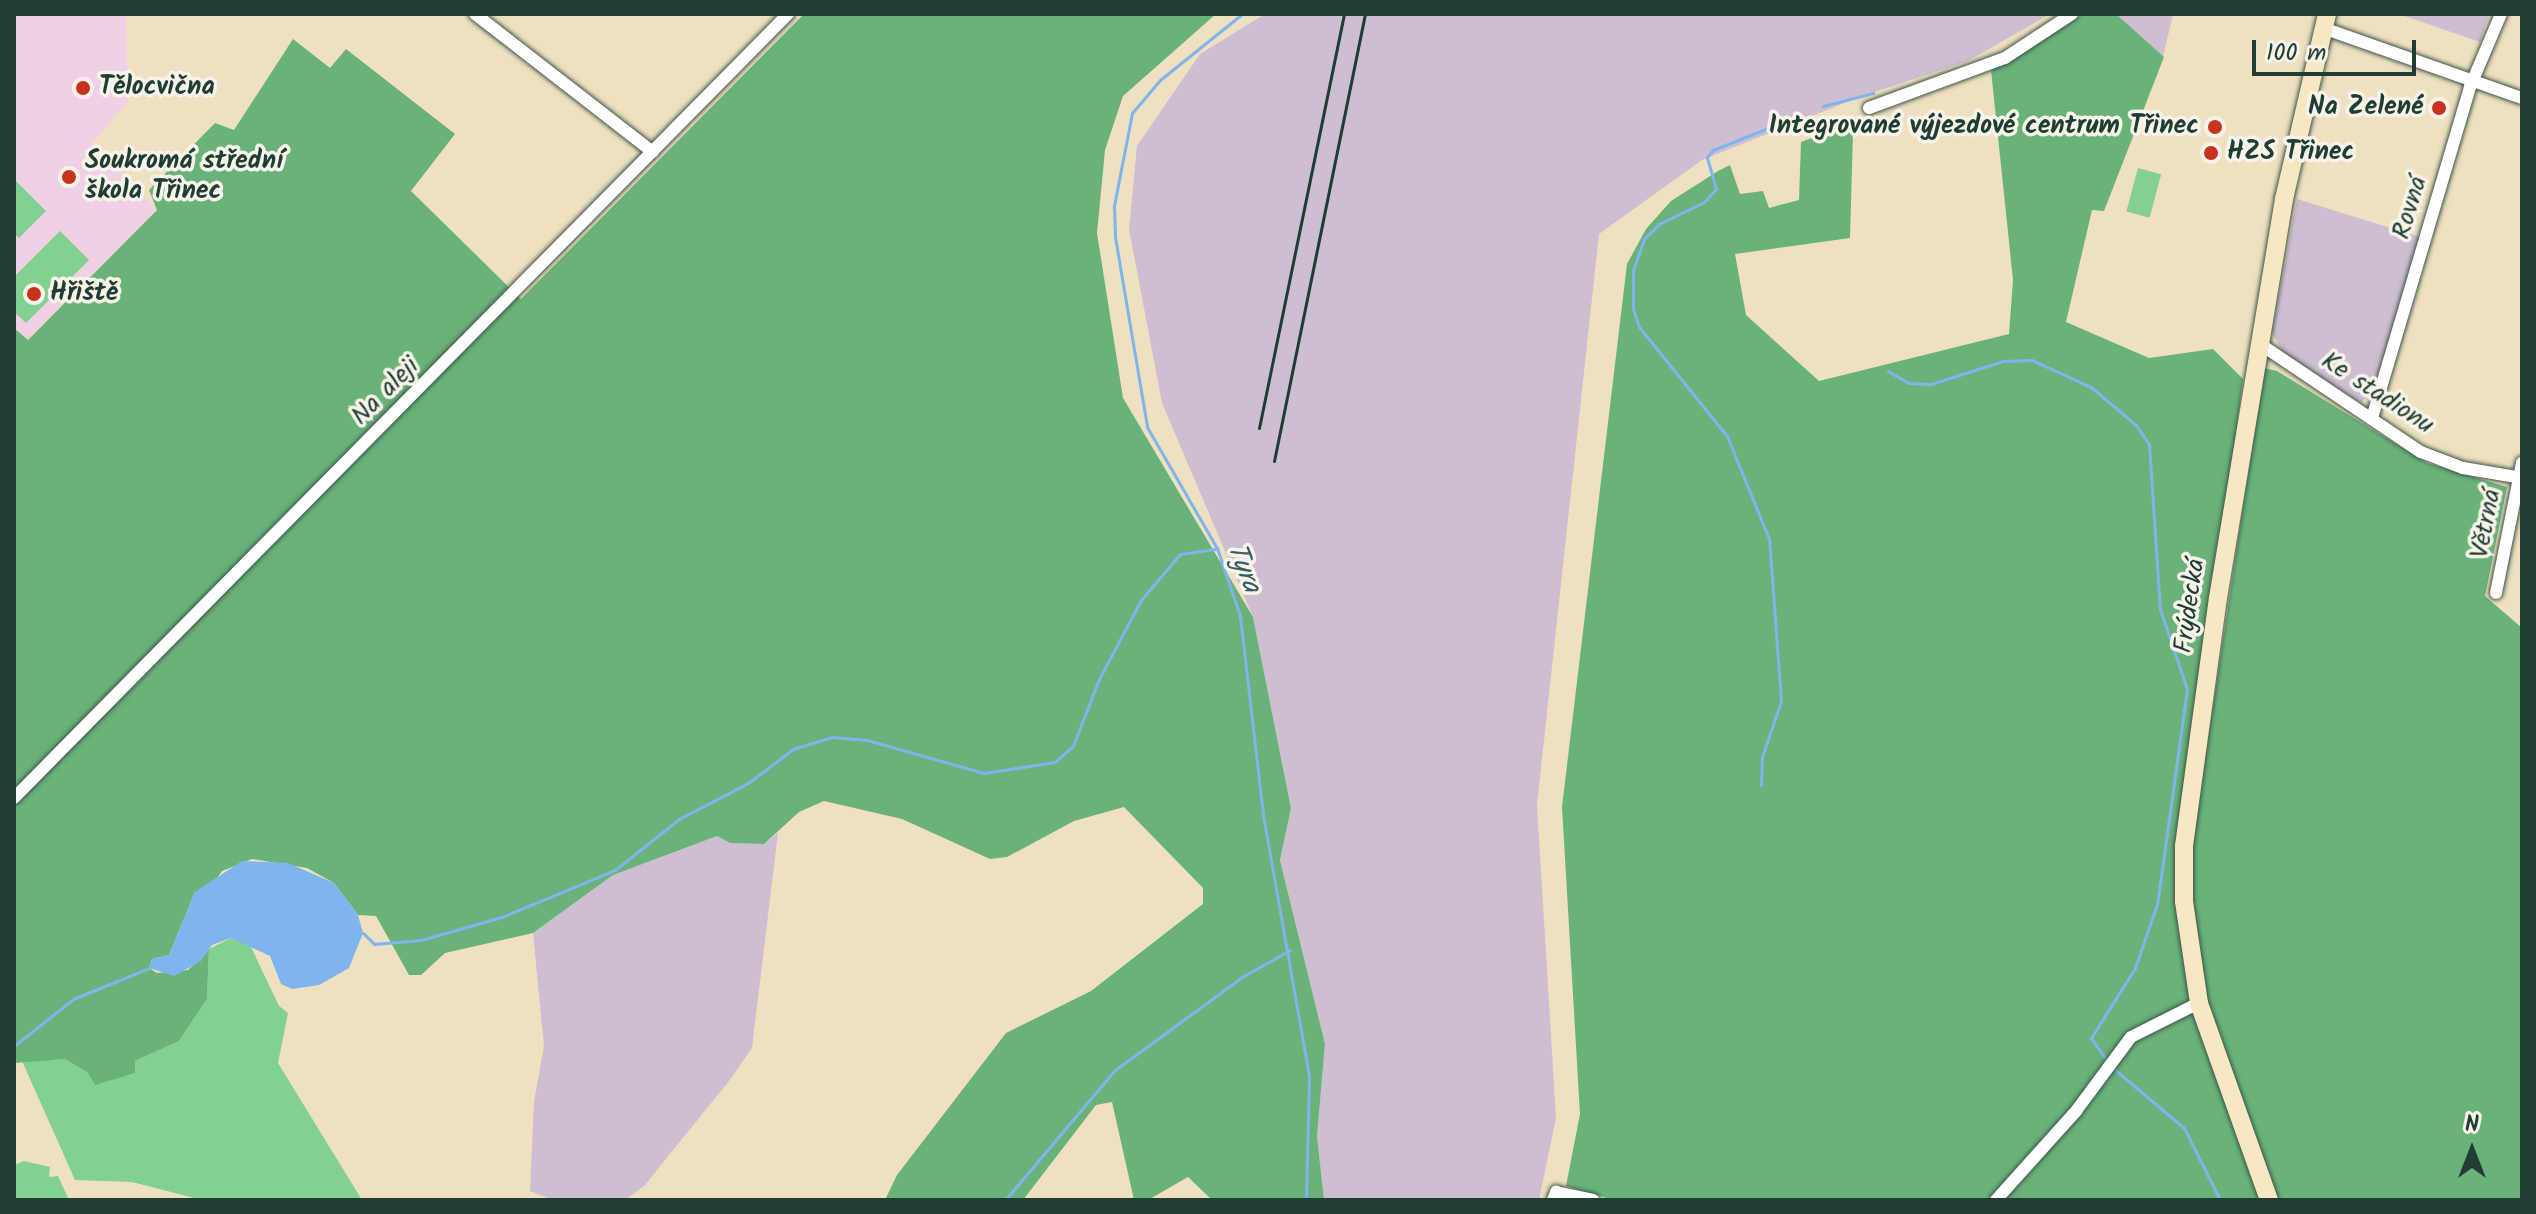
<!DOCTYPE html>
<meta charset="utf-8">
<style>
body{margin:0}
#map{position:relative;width:2536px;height:1214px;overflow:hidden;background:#eee0c0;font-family:Kalam,sans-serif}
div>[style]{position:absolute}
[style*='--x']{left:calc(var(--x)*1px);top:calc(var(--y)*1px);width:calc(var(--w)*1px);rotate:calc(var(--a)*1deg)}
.built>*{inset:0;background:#f0d0e5}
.industrial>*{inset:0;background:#cebed2}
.green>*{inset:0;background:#82d191;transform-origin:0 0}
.forest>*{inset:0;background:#69b37b}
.water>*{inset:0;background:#7fb5ee}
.stream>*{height:3px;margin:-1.5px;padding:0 1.5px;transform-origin:1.5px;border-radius:1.5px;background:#7fb5ee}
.roads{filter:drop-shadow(0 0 2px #3e5549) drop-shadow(0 0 2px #3e5549)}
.minor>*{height:12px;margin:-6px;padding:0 6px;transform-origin:6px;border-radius:6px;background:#fff}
.secondary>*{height:18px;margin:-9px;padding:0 9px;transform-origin:9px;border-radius:9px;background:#f7e8c3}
.rail>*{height:3px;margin:-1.5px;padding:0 1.5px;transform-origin:1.5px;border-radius:1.5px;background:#1f3d34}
.dots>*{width:22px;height:22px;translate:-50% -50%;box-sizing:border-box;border:4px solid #f7f3e8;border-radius:50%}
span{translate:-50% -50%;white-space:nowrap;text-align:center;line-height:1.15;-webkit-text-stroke:7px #f7f3e8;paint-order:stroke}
.poi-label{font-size:26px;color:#1f3d34;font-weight:700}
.left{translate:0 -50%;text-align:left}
.right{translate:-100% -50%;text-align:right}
.street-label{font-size:26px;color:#1f3d34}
.water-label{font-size:28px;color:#375b62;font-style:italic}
.frame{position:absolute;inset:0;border:16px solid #1f3d34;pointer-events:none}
.north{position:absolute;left:2432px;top:1110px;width:80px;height:80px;-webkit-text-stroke:6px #f7f3e8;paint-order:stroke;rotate:0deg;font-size:22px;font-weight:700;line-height:32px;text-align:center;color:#1f3d34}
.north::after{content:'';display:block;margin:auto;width:28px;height:36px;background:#1f3d34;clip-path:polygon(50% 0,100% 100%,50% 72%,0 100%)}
.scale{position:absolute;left:2252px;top:40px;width:164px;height:36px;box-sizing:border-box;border:4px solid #1f3d34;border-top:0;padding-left:10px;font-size:24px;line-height:28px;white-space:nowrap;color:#1f3d34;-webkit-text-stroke:6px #f7f3e8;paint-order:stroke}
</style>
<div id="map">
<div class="built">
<i style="clip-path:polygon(126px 14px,128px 102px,91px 144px,157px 209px,27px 340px,14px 328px,14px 16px)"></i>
</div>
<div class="industrial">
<i style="clip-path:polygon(1265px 14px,2050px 14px,1966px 62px,1862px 96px,1702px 160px,1599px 234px,1537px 805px,1556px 1118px,1539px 1200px,1324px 1200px,1317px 1136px,1325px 1044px,1280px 859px,1291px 808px,1253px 617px,1162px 403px,1129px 229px,1137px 146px,1200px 54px)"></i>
<i style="clip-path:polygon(2103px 14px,2173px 14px,2163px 57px)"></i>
<i style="clip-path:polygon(2399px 14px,2489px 14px,2480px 42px)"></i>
<i style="clip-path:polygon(2297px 199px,2420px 237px,2375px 388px,2361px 403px,2284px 354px,2272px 333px)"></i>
<i style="clip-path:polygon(778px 833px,752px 1048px,729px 1081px,644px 1186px,628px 1198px,553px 1200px,530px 1191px,534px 1102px,544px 1046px,533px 933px,613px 875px,717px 836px,730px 843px,764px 844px)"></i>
</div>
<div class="green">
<i style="left:2138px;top:168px;width:24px;height:45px;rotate:15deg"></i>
<i style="clip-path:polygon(14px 179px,46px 211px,19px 238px,14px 234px)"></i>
<i style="clip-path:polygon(60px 231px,89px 260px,26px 323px,14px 312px,14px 277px)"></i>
<i style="clip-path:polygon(231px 938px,250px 945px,279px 1006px,288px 1013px,278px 1063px,362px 1200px,202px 1200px,132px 1182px,75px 1180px,22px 1061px,65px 1059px,88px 1073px,135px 1073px,135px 1061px,179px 1041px,207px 999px,209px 949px)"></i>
<i style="clip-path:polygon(24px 1161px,50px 1167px,49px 1177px,58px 1176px,69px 1200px,14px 1200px,14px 1165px)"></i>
</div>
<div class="forest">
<i style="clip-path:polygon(804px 14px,1216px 14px,1123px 96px,1105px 150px,1097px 233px,1123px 398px,1253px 617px,1291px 808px,1280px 860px,1325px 1044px,1317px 1136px,1324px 1200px,1212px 1200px,1188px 1177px,1148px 1200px,1134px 1200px,1112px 1102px,1096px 1105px,1023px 1200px,885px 1200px,897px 1175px,1006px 1033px,1091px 991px,1203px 904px,1203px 888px,1124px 807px,1074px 821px,1007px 857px,990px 859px,902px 819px,824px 801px,799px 812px,764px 844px,730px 843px,717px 836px,613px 875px,533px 933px,445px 953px,421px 975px,409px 975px,376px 916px,358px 915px,334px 883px,307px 868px,252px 859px,222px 871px,212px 885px,195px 892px,169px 955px,152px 959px,149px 968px,157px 973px,188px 970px,209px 949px,207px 999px,179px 1041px,135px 1061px,135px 1073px,95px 1085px,88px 1073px,65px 1059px,14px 1063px,14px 328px,28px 340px,157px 210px,149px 190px,215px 123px,234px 130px,293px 39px,330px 68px,346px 49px,455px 134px,411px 191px,521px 299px)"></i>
<i style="clip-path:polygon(2083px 14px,2116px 14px,2164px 57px,2104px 211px,2092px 210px,2066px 322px,2149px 358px,2213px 349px,2243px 379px,2176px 901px,2191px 1005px,2260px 1200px,1613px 1200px,1566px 1186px,1580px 1114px,1562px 807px,1627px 264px,1646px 229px,1671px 201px,1718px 171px,1730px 165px,1740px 194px,1763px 191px,1769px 208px,1799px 200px,1801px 142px,1830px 131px,1853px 132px,1850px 238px,1735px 254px,1746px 315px,1819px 381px,2009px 334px,2013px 280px,1991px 70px)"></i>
<i style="clip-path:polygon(2264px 368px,2277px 371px,2427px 463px,2507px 487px,2485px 596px,2522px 628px,2522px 1200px,2278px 1200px,2207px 1001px,2192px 900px,2192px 846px)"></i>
</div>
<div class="water">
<i style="clip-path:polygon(242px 861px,288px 863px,334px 883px,358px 915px,363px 933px,349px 968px,319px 985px,292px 989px,281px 984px,270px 956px,231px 938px,212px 945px,201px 961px,174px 976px,149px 968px,152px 959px,169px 955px,195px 892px)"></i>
</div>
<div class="stream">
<i style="--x:1242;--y:14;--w:105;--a:141.2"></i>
<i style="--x:1160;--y:80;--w:43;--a:130.3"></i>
<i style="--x:1132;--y:113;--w:95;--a:101"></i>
<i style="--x:1114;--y:206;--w:31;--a:88"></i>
<i style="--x:1115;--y:237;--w:193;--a:80.4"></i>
<i style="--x:1147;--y:427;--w:140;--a:60"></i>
<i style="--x:1217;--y:548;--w:72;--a:71.3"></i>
<i style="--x:1240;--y:616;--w:200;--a:83.4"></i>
<i style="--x:1263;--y:815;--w:265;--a:80"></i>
<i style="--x:1309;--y:1076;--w:124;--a:91.4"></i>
<i style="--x:1823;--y:106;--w:52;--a:-14.6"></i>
<i style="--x:1888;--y:371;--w:24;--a:30"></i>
<i style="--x:1909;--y:383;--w:22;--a:3"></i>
<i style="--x:1931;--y:384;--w:76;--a:-17.7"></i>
<i style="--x:2003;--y:361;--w:29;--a:-2"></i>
<i style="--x:2032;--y:360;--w:65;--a:24.6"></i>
<i style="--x:2091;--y:387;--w:59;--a:40.2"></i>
<i style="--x:2136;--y:425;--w:23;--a:56"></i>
<i style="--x:2149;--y:444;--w:165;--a:86.2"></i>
<i style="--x:2160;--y:609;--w:84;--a:71.4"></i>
<i style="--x:2187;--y:689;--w:217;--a:97.9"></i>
<i style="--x:2157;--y:904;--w:68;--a:109"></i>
<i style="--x:2135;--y:968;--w:83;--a:122.2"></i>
<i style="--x:2091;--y:1038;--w:32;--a:55"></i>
<i style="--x:1761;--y:785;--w:28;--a:-88"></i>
<i style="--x:1762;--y:757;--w:59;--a:-71.3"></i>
<i style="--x:1781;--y:701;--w:162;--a:-94.2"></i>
<i style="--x:1769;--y:539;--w:111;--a:-112.2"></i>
<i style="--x:1727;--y:436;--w:140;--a:-128.9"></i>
<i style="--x:1639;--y:327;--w:19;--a:-108"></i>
<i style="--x:1633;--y:309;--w:39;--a:-90"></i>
<i style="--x:1633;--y:270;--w:33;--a:-70"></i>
<i style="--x:1644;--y:239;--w:21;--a:-45"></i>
<i style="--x:1659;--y:224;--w:50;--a:-26.1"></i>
<i style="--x:1704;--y:202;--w:18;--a:-47"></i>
<i style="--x:1716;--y:189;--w:33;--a:-106"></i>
<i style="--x:1707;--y:157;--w:9;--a:-49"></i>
<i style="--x:1713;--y:150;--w:92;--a:-21.8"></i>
<i style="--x:363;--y:933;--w:16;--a:45"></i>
<i style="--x:374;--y:944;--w:47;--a:-4.9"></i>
<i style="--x:421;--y:940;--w:84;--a:-15.9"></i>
<i style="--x:502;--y:917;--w:122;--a:-22.6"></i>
<i style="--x:615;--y:870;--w:82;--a:-38.6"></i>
<i style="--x:679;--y:819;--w:78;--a:-27.6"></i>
<i style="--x:748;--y:783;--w:56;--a:-37.1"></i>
<i style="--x:793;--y:749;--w:41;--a:-17.1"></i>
<i style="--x:832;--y:737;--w:35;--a:5"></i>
<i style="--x:867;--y:740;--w:122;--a:15.8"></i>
<i style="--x:984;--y:773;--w:72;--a:-8.8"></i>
<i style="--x:1055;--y:762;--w:24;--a:-42"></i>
<i style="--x:1073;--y:746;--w:72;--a:-68.8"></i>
<i style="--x:1099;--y:679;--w:89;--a:-62"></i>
<i style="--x:1141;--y:600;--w:60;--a:-49.7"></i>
<i style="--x:1180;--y:554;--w:36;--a:-8"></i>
<i style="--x:14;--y:1046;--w:75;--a:-38.5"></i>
<i style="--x:73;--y:999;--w:82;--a:-22.2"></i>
<i style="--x:2114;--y:1069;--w:92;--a:40.1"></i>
<i style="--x:2184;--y:1128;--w:80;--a:63.4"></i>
<i style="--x:1005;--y:1200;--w:170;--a:-49.8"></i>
<i style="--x:1115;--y:1070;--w:157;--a:-36.2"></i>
<i style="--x:1242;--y:977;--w:55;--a:-29.4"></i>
</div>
<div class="roads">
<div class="minor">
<i style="--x:475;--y:14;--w:225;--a:37.8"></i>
<i style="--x:2323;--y:28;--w:211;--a:19.4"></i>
<i style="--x:1869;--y:108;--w:145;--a:-20.2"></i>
<i style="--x:2005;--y:58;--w:80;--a:-33.3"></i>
<i style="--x:2260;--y:344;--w:194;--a:33.9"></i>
<i style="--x:2421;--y:452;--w:45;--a:20.9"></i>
<i style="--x:2463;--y:468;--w:60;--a:9.6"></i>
<i style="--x:2372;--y:418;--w:345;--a:-73.5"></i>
<i style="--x:2470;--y:87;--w:79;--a:-67"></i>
<i style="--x:2496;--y:593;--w:133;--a:-78.7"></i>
<i style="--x:14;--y:798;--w:1102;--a:-45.37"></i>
<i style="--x:1553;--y:1200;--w:9;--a:-69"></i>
<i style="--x:1556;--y:1192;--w:38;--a:12"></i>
<i style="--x:1996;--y:1200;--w:120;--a:-48"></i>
<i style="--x:2076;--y:1111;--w:92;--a:-53.4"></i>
<i style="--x:2131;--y:1037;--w:76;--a:-26.6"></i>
</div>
<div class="secondary">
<i style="--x:2269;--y:1200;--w:209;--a:-109.6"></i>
<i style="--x:2199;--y:1003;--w:103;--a:-98.4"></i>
<i style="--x:2184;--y:901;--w:55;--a:-90"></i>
<i style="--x:2184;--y:846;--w:250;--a:-82.2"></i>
<i style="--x:2218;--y:598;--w:404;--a:-80.6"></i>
<i style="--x:2284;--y:199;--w:190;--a:-76.9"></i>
</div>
</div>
<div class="rail">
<i style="--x:1259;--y:428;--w:423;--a:-78.4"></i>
<i style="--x:1274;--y:461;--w:456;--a:-78.5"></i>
</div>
<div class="dots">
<i style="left:83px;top:88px;background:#c8321e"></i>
<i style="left:2439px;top:108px;background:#c8321e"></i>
<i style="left:2215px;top:127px;background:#c8321e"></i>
<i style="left:2211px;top:153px;background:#c8321e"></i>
<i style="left:69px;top:177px;background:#c8321e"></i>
<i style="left:34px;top:294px;background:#c8321e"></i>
</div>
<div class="poi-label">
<span class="left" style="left:99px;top:88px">Tělocvična</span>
<span class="right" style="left:2423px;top:108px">Na Zelené</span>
<span class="right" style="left:2199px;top:127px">Integrované výjezdové centrum Třinec</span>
<span class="left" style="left:2227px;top:153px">HZS Třinec</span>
<span class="left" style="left:85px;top:177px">Soukromá střední<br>škola Třinec</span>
<span class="left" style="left:50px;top:294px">Hřiště</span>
</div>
<div class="street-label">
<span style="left:2411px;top:208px;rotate:-73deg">Rovná</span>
<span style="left:386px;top:392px;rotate:-45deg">Na aleji</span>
<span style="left:2377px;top:394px;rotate:33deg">Ke stadionu</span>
<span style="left:2487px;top:524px;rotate:-79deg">Větrná</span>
<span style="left:2191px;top:606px;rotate:-82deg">Frýdecká</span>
</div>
<div class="water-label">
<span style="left:1243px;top:568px;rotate:69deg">Tyra</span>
</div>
<div class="frame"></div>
<div class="north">N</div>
<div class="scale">100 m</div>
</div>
